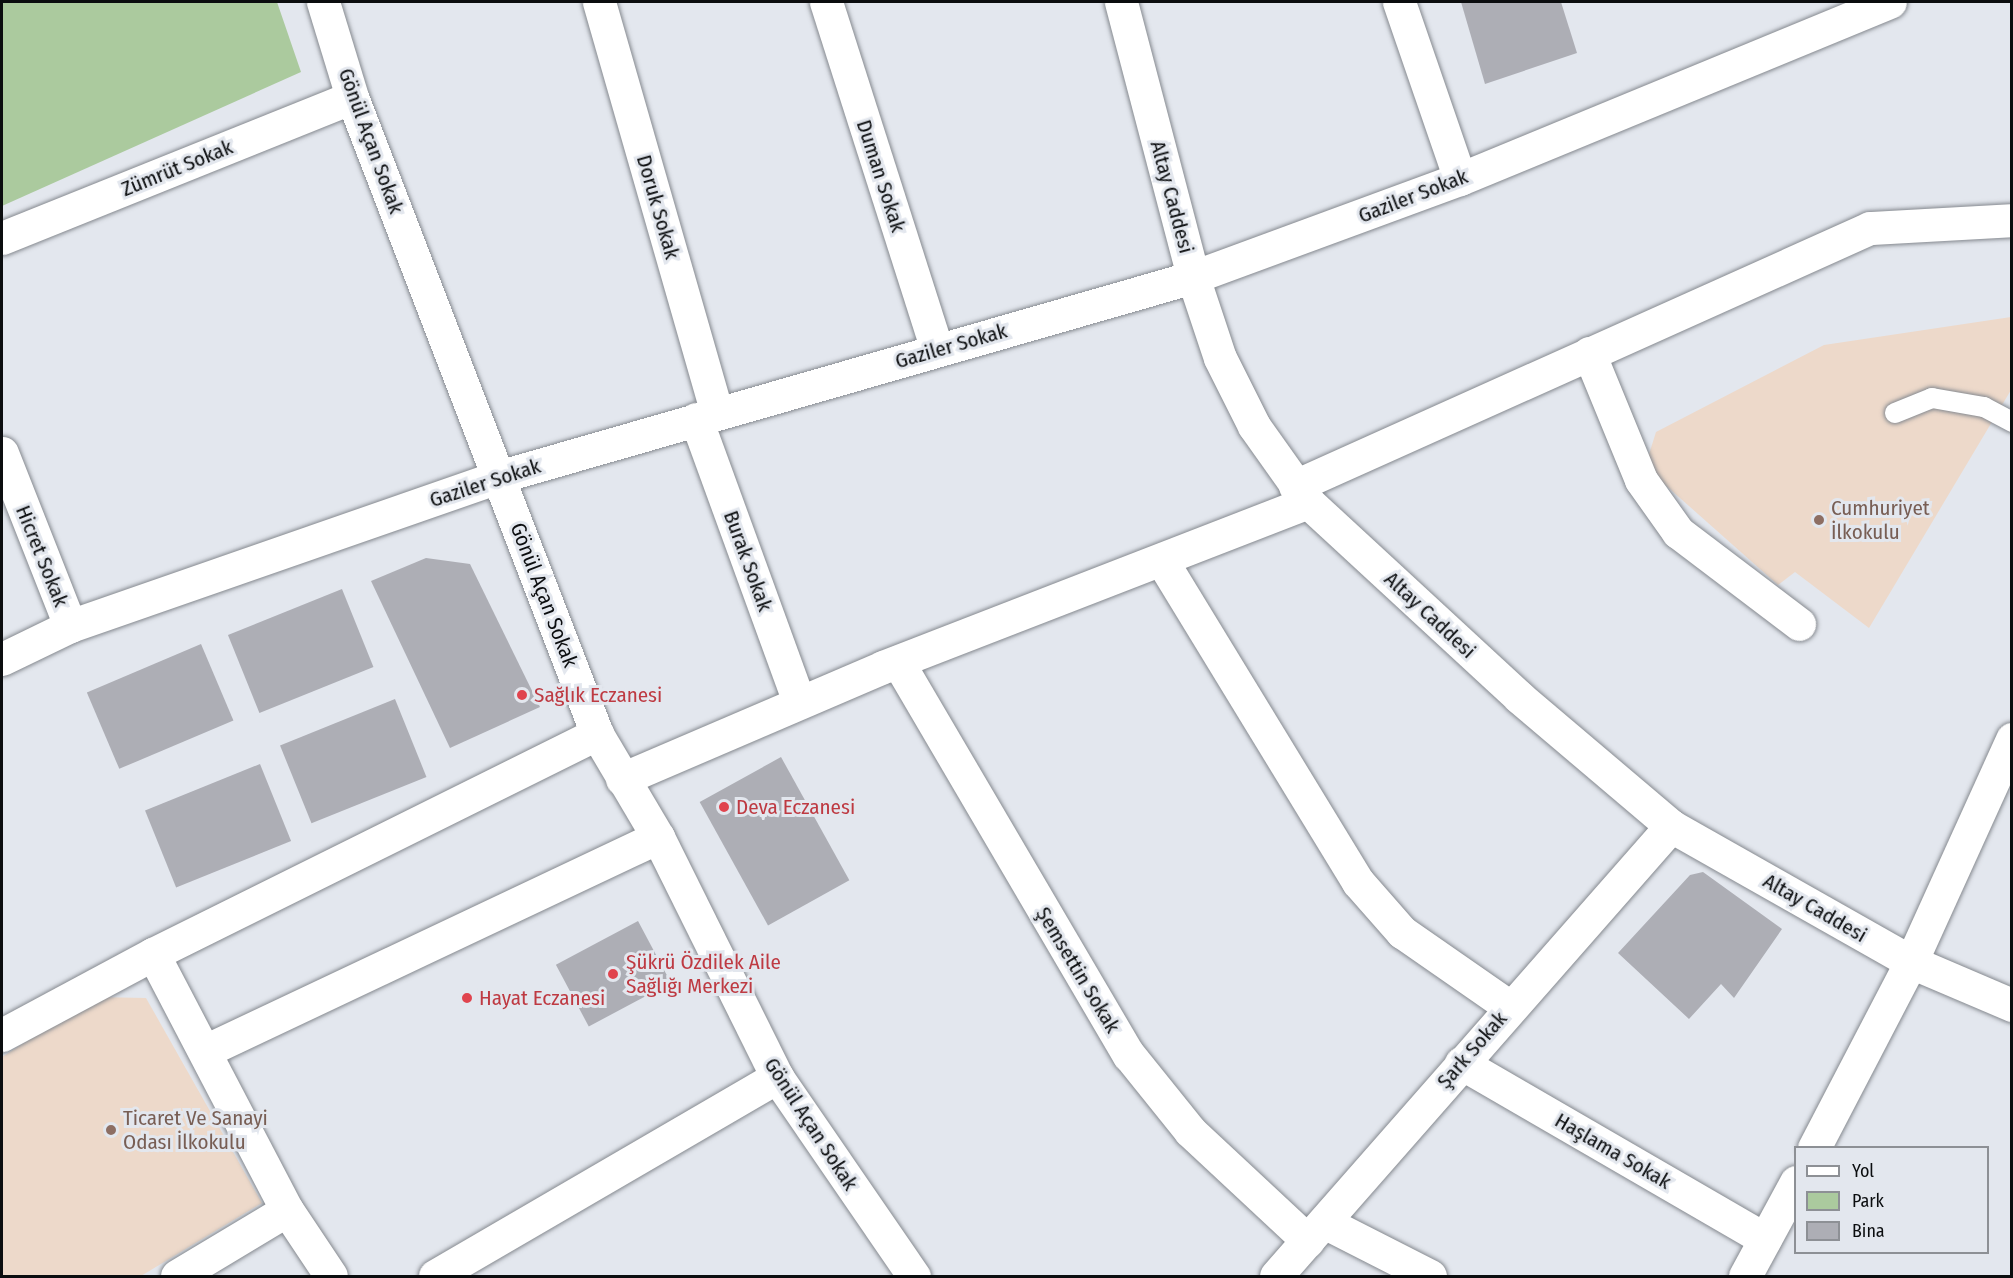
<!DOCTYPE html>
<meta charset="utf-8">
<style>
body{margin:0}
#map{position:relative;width:2013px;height:1278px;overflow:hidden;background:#e3e7ee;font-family:"Fira Sans Condensed",sans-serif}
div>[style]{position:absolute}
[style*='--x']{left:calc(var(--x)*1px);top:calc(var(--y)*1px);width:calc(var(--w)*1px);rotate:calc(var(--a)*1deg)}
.education>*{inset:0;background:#edd9ca}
.green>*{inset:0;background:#abca9e}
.building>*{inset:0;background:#adaeb5;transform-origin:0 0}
.roads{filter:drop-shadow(0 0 2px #85898f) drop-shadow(0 0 2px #85898f)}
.lane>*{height:20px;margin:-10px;padding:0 10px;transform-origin:10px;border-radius:10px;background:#fff}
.street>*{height:33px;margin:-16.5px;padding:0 16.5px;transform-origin:16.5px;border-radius:16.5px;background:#fff}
.secondary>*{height:33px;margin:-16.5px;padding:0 16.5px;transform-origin:16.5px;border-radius:16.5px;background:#fff}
.dots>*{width:16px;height:16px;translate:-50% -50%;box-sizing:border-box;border:3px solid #e3e7ee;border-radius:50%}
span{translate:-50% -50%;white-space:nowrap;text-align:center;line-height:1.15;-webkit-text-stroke:6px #e3e7ee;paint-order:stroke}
.street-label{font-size:21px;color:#0b0d0f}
.education-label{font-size:21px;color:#785e54}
.left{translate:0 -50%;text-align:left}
.health-label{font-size:21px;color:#be3a42}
.frame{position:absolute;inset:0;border:3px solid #0b0d0f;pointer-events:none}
.legend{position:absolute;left:1794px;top:1146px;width:195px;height:108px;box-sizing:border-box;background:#e3e7ee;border:2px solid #8d9095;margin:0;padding:8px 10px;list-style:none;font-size:18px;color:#0b0d0f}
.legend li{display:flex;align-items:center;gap:12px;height:30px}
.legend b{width:30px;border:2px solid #8d9095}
</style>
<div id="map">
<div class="education">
<i style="clip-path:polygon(2011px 317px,2011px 390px,1869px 628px,1795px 572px,1778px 585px,1645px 467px,1656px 432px,1824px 345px)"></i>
<i style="clip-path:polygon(96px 997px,146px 998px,262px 1203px,141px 1276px,2px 1276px,2px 1057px)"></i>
</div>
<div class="green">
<i style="clip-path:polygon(2px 2px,277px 2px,301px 72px,2px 206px)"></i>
</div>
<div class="building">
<i style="clip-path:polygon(1461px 2px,1561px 2px,1577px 53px,1485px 84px)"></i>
<i style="clip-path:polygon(426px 558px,470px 564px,540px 707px,450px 748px,371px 581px)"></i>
<i style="left:342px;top:589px;width:84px;height:123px;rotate:68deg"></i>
<i style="left:201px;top:644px;width:83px;height:124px;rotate:67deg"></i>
<i style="left:395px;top:699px;width:84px;height:124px;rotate:68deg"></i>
<i style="left:781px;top:757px;width:141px;height:93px;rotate:61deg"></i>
<i style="left:260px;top:764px;width:83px;height:124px;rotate:68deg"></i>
<i style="clip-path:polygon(1703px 872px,1782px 929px,1734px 998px,1721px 984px,1689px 1019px,1618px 953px,1690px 875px)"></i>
<i style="left:638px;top:921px;width:70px;height:93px;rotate:62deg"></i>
</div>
<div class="roads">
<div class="lane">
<i style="--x:1895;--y:413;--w:40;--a:-22"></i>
<i style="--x:1932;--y:398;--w:53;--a:9.8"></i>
<i style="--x:1984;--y:407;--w:32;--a:28"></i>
</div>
<div class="street">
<i style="--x:323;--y:2;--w:99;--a:73"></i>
<i style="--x:352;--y:97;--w:682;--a:68.96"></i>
<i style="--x:597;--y:734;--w:120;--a:59.4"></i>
<i style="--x:658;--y:837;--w:268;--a:63.6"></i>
<i style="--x:777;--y:1077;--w:242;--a:55.5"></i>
<i style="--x:599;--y:2;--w:428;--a:74"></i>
<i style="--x:826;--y:2;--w:365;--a:72.3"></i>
<i style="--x:1399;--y:2;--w:187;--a:71"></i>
<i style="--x:2;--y:238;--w:377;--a:-21.9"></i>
<i style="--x:1589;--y:353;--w:137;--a:67.7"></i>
<i style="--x:1641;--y:480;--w:64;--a:54.6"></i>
<i style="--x:1678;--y:532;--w:152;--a:37.2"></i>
<i style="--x:696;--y:419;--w:301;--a:70"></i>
<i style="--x:2;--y:453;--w:186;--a:68.5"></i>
<i style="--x:1295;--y:486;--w:630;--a:-24.17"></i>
<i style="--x:1870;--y:228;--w:142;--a:-3.2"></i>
<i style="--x:1162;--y:561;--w:376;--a:58.6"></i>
<i style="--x:1358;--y:882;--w:67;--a:48.7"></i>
<i style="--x:1402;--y:932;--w:131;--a:34.8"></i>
<i style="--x:2;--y:659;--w:76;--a:-25.9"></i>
<i style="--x:70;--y:626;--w:453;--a:-19.2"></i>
<i style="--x:498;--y:477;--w:723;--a:-16.05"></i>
<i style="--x:1193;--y:277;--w:284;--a:-20.2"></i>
<i style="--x:1460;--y:179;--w:465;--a:-22.4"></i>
<i style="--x:898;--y:662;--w:456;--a:59.6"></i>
<i style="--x:1129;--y:1055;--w:97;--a:51.2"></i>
<i style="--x:1190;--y:1131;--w:161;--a:43"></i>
<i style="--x:622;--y:779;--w:284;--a:-23.2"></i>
<i style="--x:883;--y:667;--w:456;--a:-21.2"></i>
<i style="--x:153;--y:954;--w:289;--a:62.4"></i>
<i style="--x:287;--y:1210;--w:79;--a:56.3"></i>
<i style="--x:2;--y:1035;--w:171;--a:-28.2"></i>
<i style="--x:153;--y:954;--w:496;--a:-26.4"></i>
<i style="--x:205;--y:1051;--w:501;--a:-25.29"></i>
<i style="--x:1461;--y:1063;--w:351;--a:30.1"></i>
<i style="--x:1814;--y:1148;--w:210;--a:-62.5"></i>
<i style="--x:1911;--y:962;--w:245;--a:-65.6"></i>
<i style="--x:1324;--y:1222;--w:119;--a:27"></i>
<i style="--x:177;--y:1276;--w:128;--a:-31"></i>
<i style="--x:435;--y:1276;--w:396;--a:-30.2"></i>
<i style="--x:1276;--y:1276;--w:599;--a:-48.72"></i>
<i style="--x:1745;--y:1276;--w:107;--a:-61.5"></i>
</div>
<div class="secondary">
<i style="--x:1121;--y:2;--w:284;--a:75.3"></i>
<i style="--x:1193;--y:277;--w:85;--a:71.6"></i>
<i style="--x:1220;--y:358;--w:76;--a:63.4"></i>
<i style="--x:1254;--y:426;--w:93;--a:54.6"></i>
<i style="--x:1308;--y:502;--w:287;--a:42.7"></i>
<i style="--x:1519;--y:697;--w:199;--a:40.3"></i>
<i style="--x:1671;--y:826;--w:276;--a:29.5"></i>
<i style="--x:1911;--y:962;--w:110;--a:23.1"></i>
</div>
</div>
<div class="dots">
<i style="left:1819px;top:520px;background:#8d6e63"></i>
<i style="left:522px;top:695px;background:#e0444e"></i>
<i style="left:724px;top:807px;background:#e0444e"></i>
<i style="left:613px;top:974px;background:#e0444e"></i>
<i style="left:467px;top:998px;background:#e0444e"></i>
<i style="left:111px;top:1130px;background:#8d6e63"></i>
</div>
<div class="street-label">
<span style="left:371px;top:141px;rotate:70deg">Gönül Açan Sokak</span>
<span style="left:177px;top:168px;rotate:-22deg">Zümrüt Sokak</span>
<span style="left:881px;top:176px;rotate:72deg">Duman Sokak</span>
<span style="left:1413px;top:196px;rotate:-21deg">Gaziler Sokak</span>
<span style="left:1172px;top:197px;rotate:75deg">Altay Caddesi</span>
<span style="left:658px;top:207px;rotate:74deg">Doruk Sokak</span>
<span style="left:951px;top:346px;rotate:-16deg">Gaziler Sokak</span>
<span style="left:485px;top:483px;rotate:-18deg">Gaziler Sokak</span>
<span style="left:42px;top:556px;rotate:68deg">Hicret Sokak</span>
<span style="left:748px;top:561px;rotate:70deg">Burak Sokak</span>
<span style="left:544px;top:595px;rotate:69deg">Gönül Açan Sokak</span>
<span style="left:1430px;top:615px;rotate:43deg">Altay Caddesi</span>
<span style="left:1815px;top:908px;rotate:30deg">Altay Caddesi</span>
<span style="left:1078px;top:970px;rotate:59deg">Şemsettin Sokak</span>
<span style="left:1472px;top:1050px;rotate:-49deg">Şark Sokak</span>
<span style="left:811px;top:1124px;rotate:57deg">Gönül Açan Sokak</span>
<span style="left:1613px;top:1151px;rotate:30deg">Haşlama Sokak</span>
</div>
<div class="education-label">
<span class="left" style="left:1831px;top:520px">Cumhuriyet<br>İlkokulu</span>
<span class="left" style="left:123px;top:1130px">Ticaret Ve Sanayi<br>Odası İlkokulu</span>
</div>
<div class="health-label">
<span class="left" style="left:534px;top:695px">Sağlık Eczanesi</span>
<span class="left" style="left:736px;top:807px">Deva Eczanesi</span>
<span class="left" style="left:626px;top:974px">Şükrü Özdilek Aile<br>Sağlığı Merkezi</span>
<span class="left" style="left:479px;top:998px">Hayat Eczanesi</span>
</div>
<div class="frame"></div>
<ul class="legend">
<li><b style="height:8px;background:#fff"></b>Yol</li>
<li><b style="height:16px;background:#abca9e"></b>Park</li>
<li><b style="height:16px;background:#adaeb5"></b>Bina</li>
</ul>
</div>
